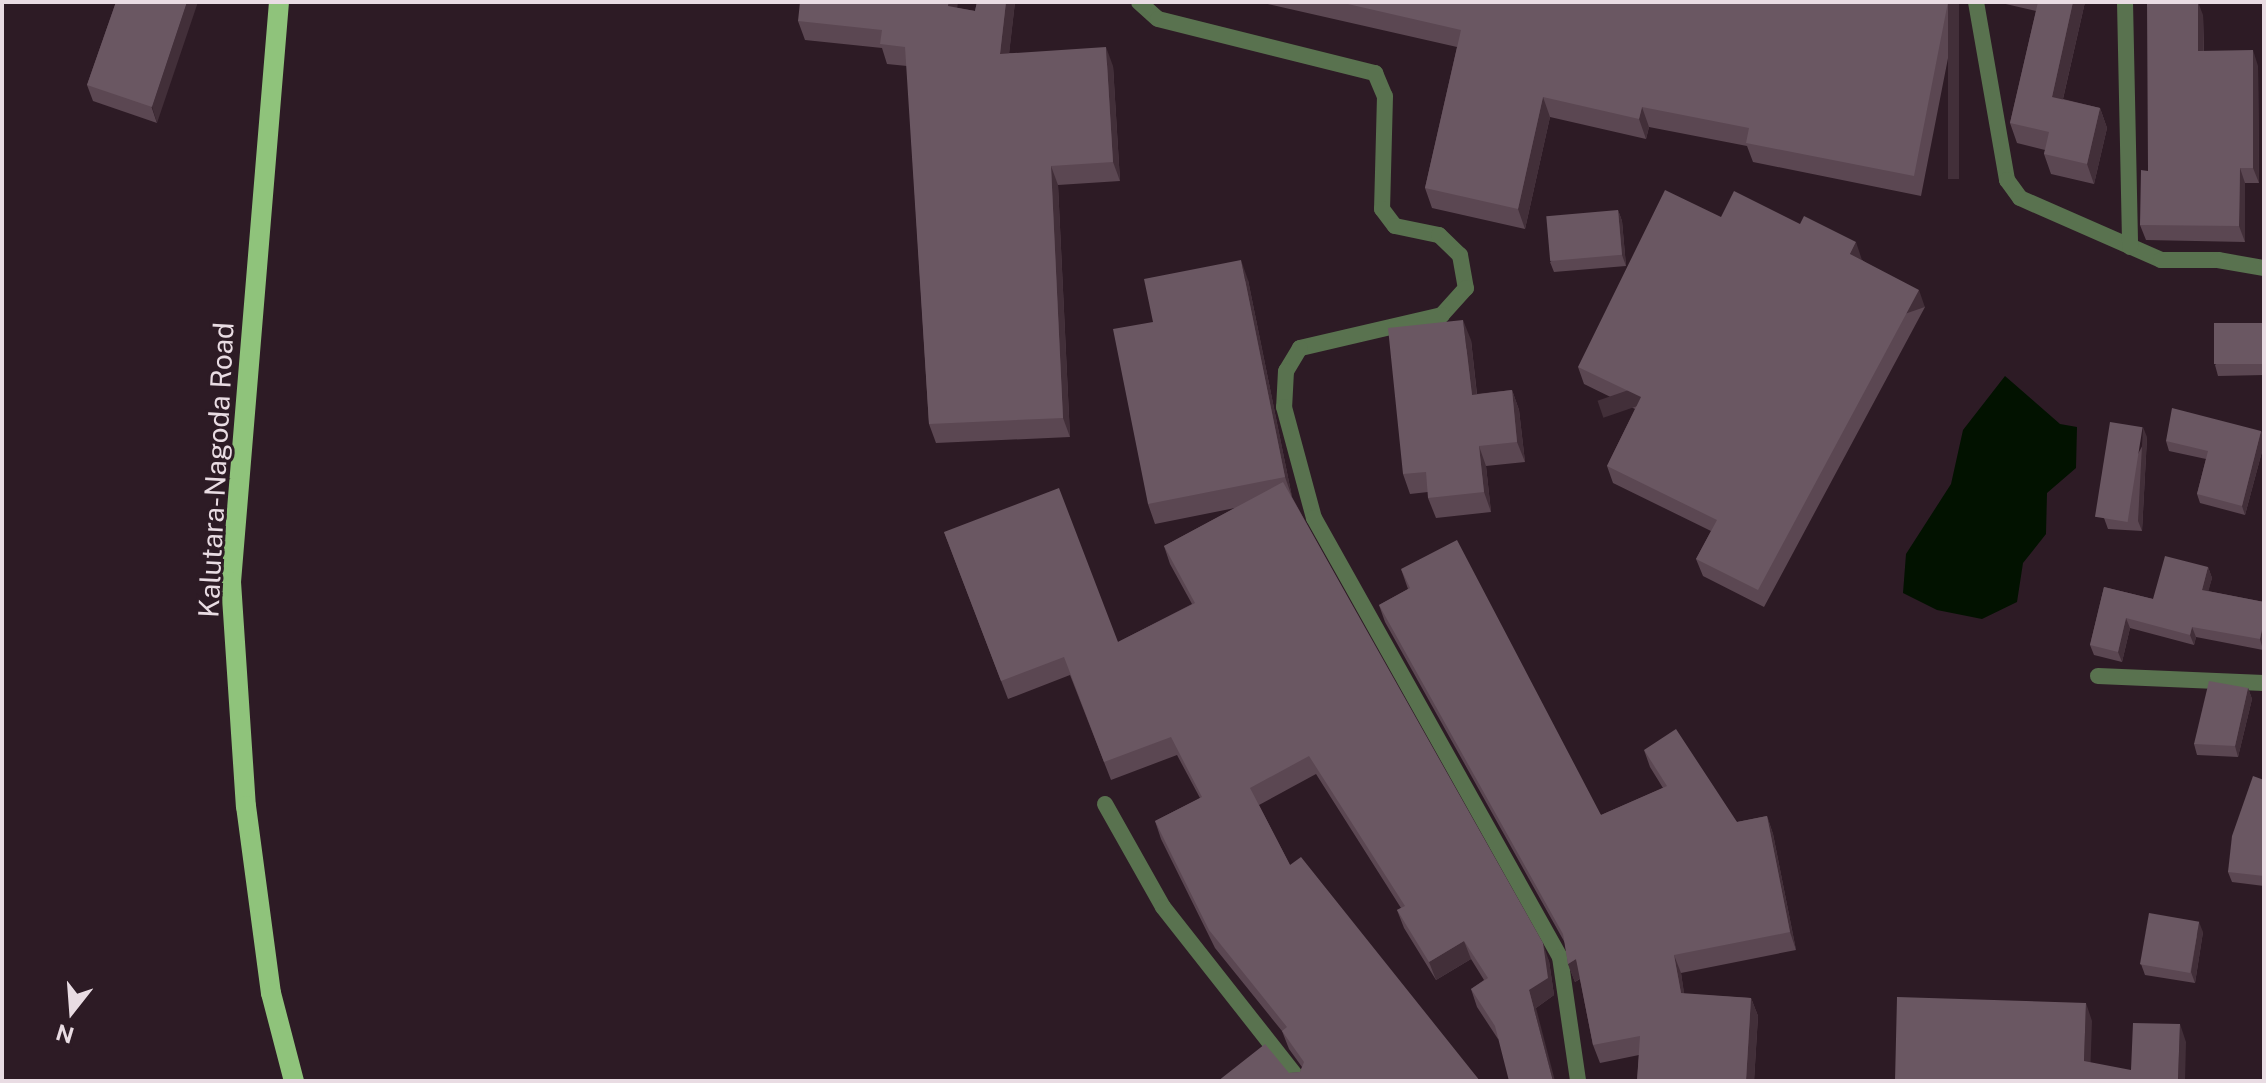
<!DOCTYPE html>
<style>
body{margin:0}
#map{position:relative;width:2266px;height:1083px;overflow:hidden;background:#2d1b25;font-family:"Public Sans",sans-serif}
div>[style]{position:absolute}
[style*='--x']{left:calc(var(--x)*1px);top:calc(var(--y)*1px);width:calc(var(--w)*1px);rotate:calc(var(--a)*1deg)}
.water>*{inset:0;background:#021200}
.street>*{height:16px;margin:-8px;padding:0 8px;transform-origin:8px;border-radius:8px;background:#59724f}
.primary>*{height:20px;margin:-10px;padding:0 10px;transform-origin:10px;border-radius:10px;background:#8fc37b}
.wall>*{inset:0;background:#5b4752}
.shaded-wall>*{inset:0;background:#422f39;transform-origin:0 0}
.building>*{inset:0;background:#6a5762;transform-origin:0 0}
span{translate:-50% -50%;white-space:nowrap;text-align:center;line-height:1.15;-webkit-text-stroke:6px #2d1b25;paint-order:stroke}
.street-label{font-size:28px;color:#e9dce3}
.frame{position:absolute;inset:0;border:4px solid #e9dce3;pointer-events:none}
.north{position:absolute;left:32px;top:971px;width:80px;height:80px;-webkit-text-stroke:6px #2d1b25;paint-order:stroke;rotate:197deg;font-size:22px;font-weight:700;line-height:32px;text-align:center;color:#e9dce3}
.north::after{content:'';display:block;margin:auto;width:28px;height:36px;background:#e9dce3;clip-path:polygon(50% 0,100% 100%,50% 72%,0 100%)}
</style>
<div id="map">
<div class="water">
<i style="clip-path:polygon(2005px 376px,2060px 424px,2077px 427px,2076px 468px,2047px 493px,2046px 534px,2023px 563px,2017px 602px,1982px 619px,1937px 610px,1903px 593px,1906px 554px,1951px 484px,1963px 430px)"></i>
</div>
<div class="street">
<i style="--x:1139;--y:2;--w:25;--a:42"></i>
<i style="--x:1158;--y:19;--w:224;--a:14"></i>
<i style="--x:1375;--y:73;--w:25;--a:67"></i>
<i style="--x:1385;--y:96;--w:113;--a:91.5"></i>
<i style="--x:1382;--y:209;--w:21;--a:53"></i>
<i style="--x:1395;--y:226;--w:45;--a:11.6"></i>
<i style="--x:1439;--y:235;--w:29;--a:44"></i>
<i style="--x:1460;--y:255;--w:34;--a:80"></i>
<i style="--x:1466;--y:288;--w:36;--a:132"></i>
<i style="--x:1442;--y:315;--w:146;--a:166.9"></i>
<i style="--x:1300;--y:348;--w:27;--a:121"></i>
<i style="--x:1286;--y:371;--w:36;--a:93"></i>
<i style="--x:1284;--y:407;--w:115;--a:74.9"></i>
<i style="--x:1314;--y:518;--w:503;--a:60.74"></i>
<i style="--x:1560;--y:957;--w:125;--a:81.7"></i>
<i style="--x:1976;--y:2;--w:181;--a:80.1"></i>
<i style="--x:2007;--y:180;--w:22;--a:54"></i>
<i style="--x:2020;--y:198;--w:154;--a:23.7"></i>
<i style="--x:2161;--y:260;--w:57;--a:0"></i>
<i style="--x:2218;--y:260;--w:47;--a:9.9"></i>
<i style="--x:2125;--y:2;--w:245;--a:88.8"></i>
<i style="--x:2098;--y:676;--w:166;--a:2.4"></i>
<i style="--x:1105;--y:804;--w:118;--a:60.6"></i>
<i style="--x:1163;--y:907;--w:221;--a:51.8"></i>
</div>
<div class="primary">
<i style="--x:279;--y:2;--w:582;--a:94.73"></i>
<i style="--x:231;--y:582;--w:225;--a:86.2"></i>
<i style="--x:246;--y:806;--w:189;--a:82.4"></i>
<i style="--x:271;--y:993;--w:91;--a:75.4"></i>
</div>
<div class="wall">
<i style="clip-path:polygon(116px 2px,157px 123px,93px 101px,87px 85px)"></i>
<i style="clip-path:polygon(977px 2px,1015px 2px,1009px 53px,1113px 66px,1120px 181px,1058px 185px,1070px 437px,936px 443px,929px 424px,907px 66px,887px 64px,882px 48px,805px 40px,798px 21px,957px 8px,975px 11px)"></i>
<i style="clip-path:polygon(1259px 2px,1959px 2px,1921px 196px,1753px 162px,1747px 146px,1649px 127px,1646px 139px,1550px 117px,1525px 229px,1432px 208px,1425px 188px,1457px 47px)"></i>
<i style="clip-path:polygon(1997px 2px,2085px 2px,2063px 99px,2100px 108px,2107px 128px,2094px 184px,2051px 174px,2044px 154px,2045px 150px,2017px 143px,2010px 123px,2036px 11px)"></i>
<i style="clip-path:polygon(2203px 15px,2204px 51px,2258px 66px,2259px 183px,2245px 183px,2245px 242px,2146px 240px,2140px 225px,2148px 171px)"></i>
<i style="clip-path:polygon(1618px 210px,1622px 221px,1626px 266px,1554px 272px,1550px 262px)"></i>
<i style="clip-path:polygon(1862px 260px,1925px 307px,1764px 607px,1703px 576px,1696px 559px,1711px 531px,1613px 483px,1607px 466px,1635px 409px,1584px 384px,1578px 367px)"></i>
<i style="clip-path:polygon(1248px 280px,1292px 497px,1549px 961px,1554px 995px,1536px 1008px,1498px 1039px,1477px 1007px,1471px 989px,1484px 980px,1471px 959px,1436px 980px,1404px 928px,1397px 910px,1401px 908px,1316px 774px,1259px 805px,1290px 865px,1480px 1081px,1289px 1073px,1300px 1072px,1302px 1067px,1289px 1049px,1282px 1031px,1215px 948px,1161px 839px,1155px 821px,1200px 798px,1177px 755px,1111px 780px,1070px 675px,1008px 699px,944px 532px,1118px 642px,1192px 604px,1170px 564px,1164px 546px,1235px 508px,1155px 524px,1148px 504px,1153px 322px)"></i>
<i style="clip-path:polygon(2264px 323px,2264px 375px,2218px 376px,2215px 365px)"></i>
<i style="clip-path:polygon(1471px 340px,1477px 394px,1512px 390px,1519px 410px,1525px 462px,1486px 466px,1491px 512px,1436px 518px,1428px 498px,1428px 492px,1410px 494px,1403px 474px)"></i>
<i style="clip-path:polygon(2261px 431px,2264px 439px,2264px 444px,2245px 515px,2200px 503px,2197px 494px,2206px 459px,2169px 451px,2166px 441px)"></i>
<i style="clip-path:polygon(2147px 437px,2142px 531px,2108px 529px,2104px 518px)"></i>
<i style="clip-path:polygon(2208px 567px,2212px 578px,2208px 591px,2264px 602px,2263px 650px,2196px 637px,2194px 645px,2130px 628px,2122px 662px,2094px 655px,2090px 645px,2104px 587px,2153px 599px)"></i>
<i style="clip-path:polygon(1401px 569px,1601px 815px,1663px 788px,1650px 767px,1644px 750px,1737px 822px,1767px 816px,1773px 834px,1796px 950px,1681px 973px,1684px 994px,1751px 998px,1758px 1016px,1754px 1081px,1637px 1081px,1639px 1055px,1600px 1063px,1593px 1045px,1580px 979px,1575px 982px,1568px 964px,1565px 943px,1385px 622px,1379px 605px,1408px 589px)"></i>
<i style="clip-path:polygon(2248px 688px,2252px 699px,2238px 757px,2197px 755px,2194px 744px)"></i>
<i style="clip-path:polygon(2264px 780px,2264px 886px,2232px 882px,2228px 872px)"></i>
<i style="clip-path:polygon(2203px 932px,2195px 983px,2145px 975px,2141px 964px)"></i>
</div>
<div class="shaded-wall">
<i style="clip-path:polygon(187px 2px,198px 2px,157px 123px,152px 107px)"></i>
<i style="clip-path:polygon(949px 2px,958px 2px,955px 25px,948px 6px)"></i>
<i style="clip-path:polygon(1006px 2px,1015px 2px,1007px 73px,1000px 54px)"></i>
<i style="left:1948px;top:2px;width:11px;height:177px"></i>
<i style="clip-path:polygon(2073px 2px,2085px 2px,2059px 116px,2052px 97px)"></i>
<i style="clip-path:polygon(2198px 2px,2203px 15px,2204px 66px,2198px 51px)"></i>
<i style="clip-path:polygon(1106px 47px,1113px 66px,1120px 181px,1113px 162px)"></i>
<i style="clip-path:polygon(2253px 50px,2258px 66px,2259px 183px,2253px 168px)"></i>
<i style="clip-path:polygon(1543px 97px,1550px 117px,1525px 229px,1518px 209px)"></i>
<i style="clip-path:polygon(1642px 107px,1649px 127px,1646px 139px,1639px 119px)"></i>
<i style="clip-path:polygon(2100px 108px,2107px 128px,2094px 184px,2087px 164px)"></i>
<i style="clip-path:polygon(1051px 166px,1058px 185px,1070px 437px,1063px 418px)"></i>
<i style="clip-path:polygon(2240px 168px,2245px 183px,2245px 242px,2239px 226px)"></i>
<i style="clip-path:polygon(1618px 210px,1622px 221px,1626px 266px,1622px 255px)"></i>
<i style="clip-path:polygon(1856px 242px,1862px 260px,1856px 272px,1850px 254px)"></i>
<i style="clip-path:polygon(1241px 260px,1248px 280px,1292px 497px,1285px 477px)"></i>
<i style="left:1919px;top:290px;width:18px;height:340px;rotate:71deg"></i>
<i style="clip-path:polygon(1463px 320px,1471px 340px,1479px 415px,1472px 395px)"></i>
<i style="clip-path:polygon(1512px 390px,1519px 410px,1525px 462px,1517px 442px)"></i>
<i style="clip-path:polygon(2143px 427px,2147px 437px,2142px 531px,2138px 521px)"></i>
<i style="clip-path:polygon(2261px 431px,2264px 439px,2264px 444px,2245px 515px,2242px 506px)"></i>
<i style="clip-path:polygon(1479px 446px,1486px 466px,1491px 512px,1484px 492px)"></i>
<i style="clip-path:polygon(2208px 567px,2212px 578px,2206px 600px,2202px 590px)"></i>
<i style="clip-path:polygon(2126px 618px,2130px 628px,2122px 662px,2118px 652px)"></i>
<i style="clip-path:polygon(2264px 620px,2264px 647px,2263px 650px,2260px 639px)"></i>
<i style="clip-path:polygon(2192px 627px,2196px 637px,2194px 645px,2190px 635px)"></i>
<i style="clip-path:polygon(2248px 688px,2252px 699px,2238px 757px,2235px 746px)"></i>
<i style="clip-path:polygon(1767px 816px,1773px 834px,1796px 950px,1790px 932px)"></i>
<i style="clip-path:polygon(2199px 922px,2203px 932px,2195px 983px,2191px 972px)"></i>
<i style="clip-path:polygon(1464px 941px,1471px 959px,1436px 980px,1429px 962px)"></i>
<i style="clip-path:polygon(1543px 943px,1549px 961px,1554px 995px,1536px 1008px,1555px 1081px,1553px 1081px,1529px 990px)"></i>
<i style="clip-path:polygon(1674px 955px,1681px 973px,1687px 1011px,1681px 993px)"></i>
<i style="clip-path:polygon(1576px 959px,1582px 977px,1575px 982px,1568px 964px)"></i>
<i style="clip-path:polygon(1751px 998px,1758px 1016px,1754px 1081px,1746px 1081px)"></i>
<i style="clip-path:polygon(2086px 1003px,2092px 1021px,2090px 1079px,2084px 1061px)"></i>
<i style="clip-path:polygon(2180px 1024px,2186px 1042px,2185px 1081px,2178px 1079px)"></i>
</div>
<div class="building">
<i style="clip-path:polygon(116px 2px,187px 2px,152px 107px,87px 85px)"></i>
<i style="clip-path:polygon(800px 2px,949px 2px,948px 6px,975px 11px,977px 2px,1006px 2px,1000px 54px,1106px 47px,1113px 162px,1051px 166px,1063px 418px,929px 424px,905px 47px,880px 44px,882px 30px,798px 21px)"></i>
<i style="clip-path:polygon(1339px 2px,1948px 2px,1914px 176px,1746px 143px,1749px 128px,1642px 107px,1639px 119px,1543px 97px,1518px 209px,1425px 188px,1461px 30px)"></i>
<i style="clip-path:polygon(2038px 2px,2073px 2px,2052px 97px,2100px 108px,2087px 164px,2044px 154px,2049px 132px,2010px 123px)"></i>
<i style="clip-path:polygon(2147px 2px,2198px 2px,2198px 51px,2253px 50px,2253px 168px,2240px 168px,2239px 226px,2140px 225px,2141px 170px,2148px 171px)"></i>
<i style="clip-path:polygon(1665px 190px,1721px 217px,1734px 191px,1800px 224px,1804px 216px,1856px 242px,1850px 254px,1919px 290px,1758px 590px,1696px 559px,1717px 520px,1607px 466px,1641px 397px,1578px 367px)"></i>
<i style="left:1618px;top:210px;width:45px;height:72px;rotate:85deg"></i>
<i style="clip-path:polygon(1241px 260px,1285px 477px,1148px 504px,1113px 329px,1153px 322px,1144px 279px)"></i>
<i style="clip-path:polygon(1463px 320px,1472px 395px,1512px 390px,1517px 442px,1479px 446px,1484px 492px,1428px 498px,1426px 472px,1403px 474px,1388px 328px)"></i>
<i style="left:2264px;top:323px;width:41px;height:50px;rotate:90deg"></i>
<i style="clip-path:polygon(2172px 408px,2261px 431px,2242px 506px,2197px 494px,2208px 451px,2166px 441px)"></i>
<i style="left:2110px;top:422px;width:33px;height:96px;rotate:9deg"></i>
<i style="clip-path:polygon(1283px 482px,1543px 943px,1548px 978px,1529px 990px,1553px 1081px,1509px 1081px,1495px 1026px,1471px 989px,1488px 978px,1464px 941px,1429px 962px,1397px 910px,1405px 906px,1309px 756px,1250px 788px,1290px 865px,1301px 857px,1480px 1081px,1218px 1081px,1265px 1044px,1289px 1073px,1300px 1072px,1304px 1062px,1282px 1031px,1287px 1027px,1209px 930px,1155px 821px,1202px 797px,1171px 737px,1104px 762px,1064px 657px,1001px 681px,944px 532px,1059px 488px,1118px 642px,1195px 603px,1164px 546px)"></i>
<i style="clip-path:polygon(1457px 540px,1601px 815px,1667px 786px,1644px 750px,1676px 729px,1737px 822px,1767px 816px,1790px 932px,1674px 955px,1681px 993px,1751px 998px,1746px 1081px,1637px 1081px,1640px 1036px,1593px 1045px,1576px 959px,1568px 964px,1563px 934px,1379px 605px,1410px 588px,1401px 569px)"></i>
<i style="clip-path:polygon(2165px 556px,2208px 567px,2202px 590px,2264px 602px,2264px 620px,2260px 639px,2192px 627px,2190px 635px,2126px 618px,2118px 652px,2090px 645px,2104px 587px,2153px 599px)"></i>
<i style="clip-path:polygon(2209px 681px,2248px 688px,2235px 746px,2194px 744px)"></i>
<i style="clip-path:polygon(2253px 776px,2264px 780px,2264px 876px,2228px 872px,2232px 836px)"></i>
<i style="left:2149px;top:913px;width:51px;height:52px;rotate:10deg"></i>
<i style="clip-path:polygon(1897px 997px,2086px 1003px,2084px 1061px,2131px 1070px,2133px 1023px,2180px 1024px,2178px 1079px,2189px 1081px,1895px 1081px)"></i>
</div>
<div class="street-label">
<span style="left:216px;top:470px;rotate:-87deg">Kalutara-Nagoda Road</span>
</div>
<div class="frame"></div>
<div class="north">N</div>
</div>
